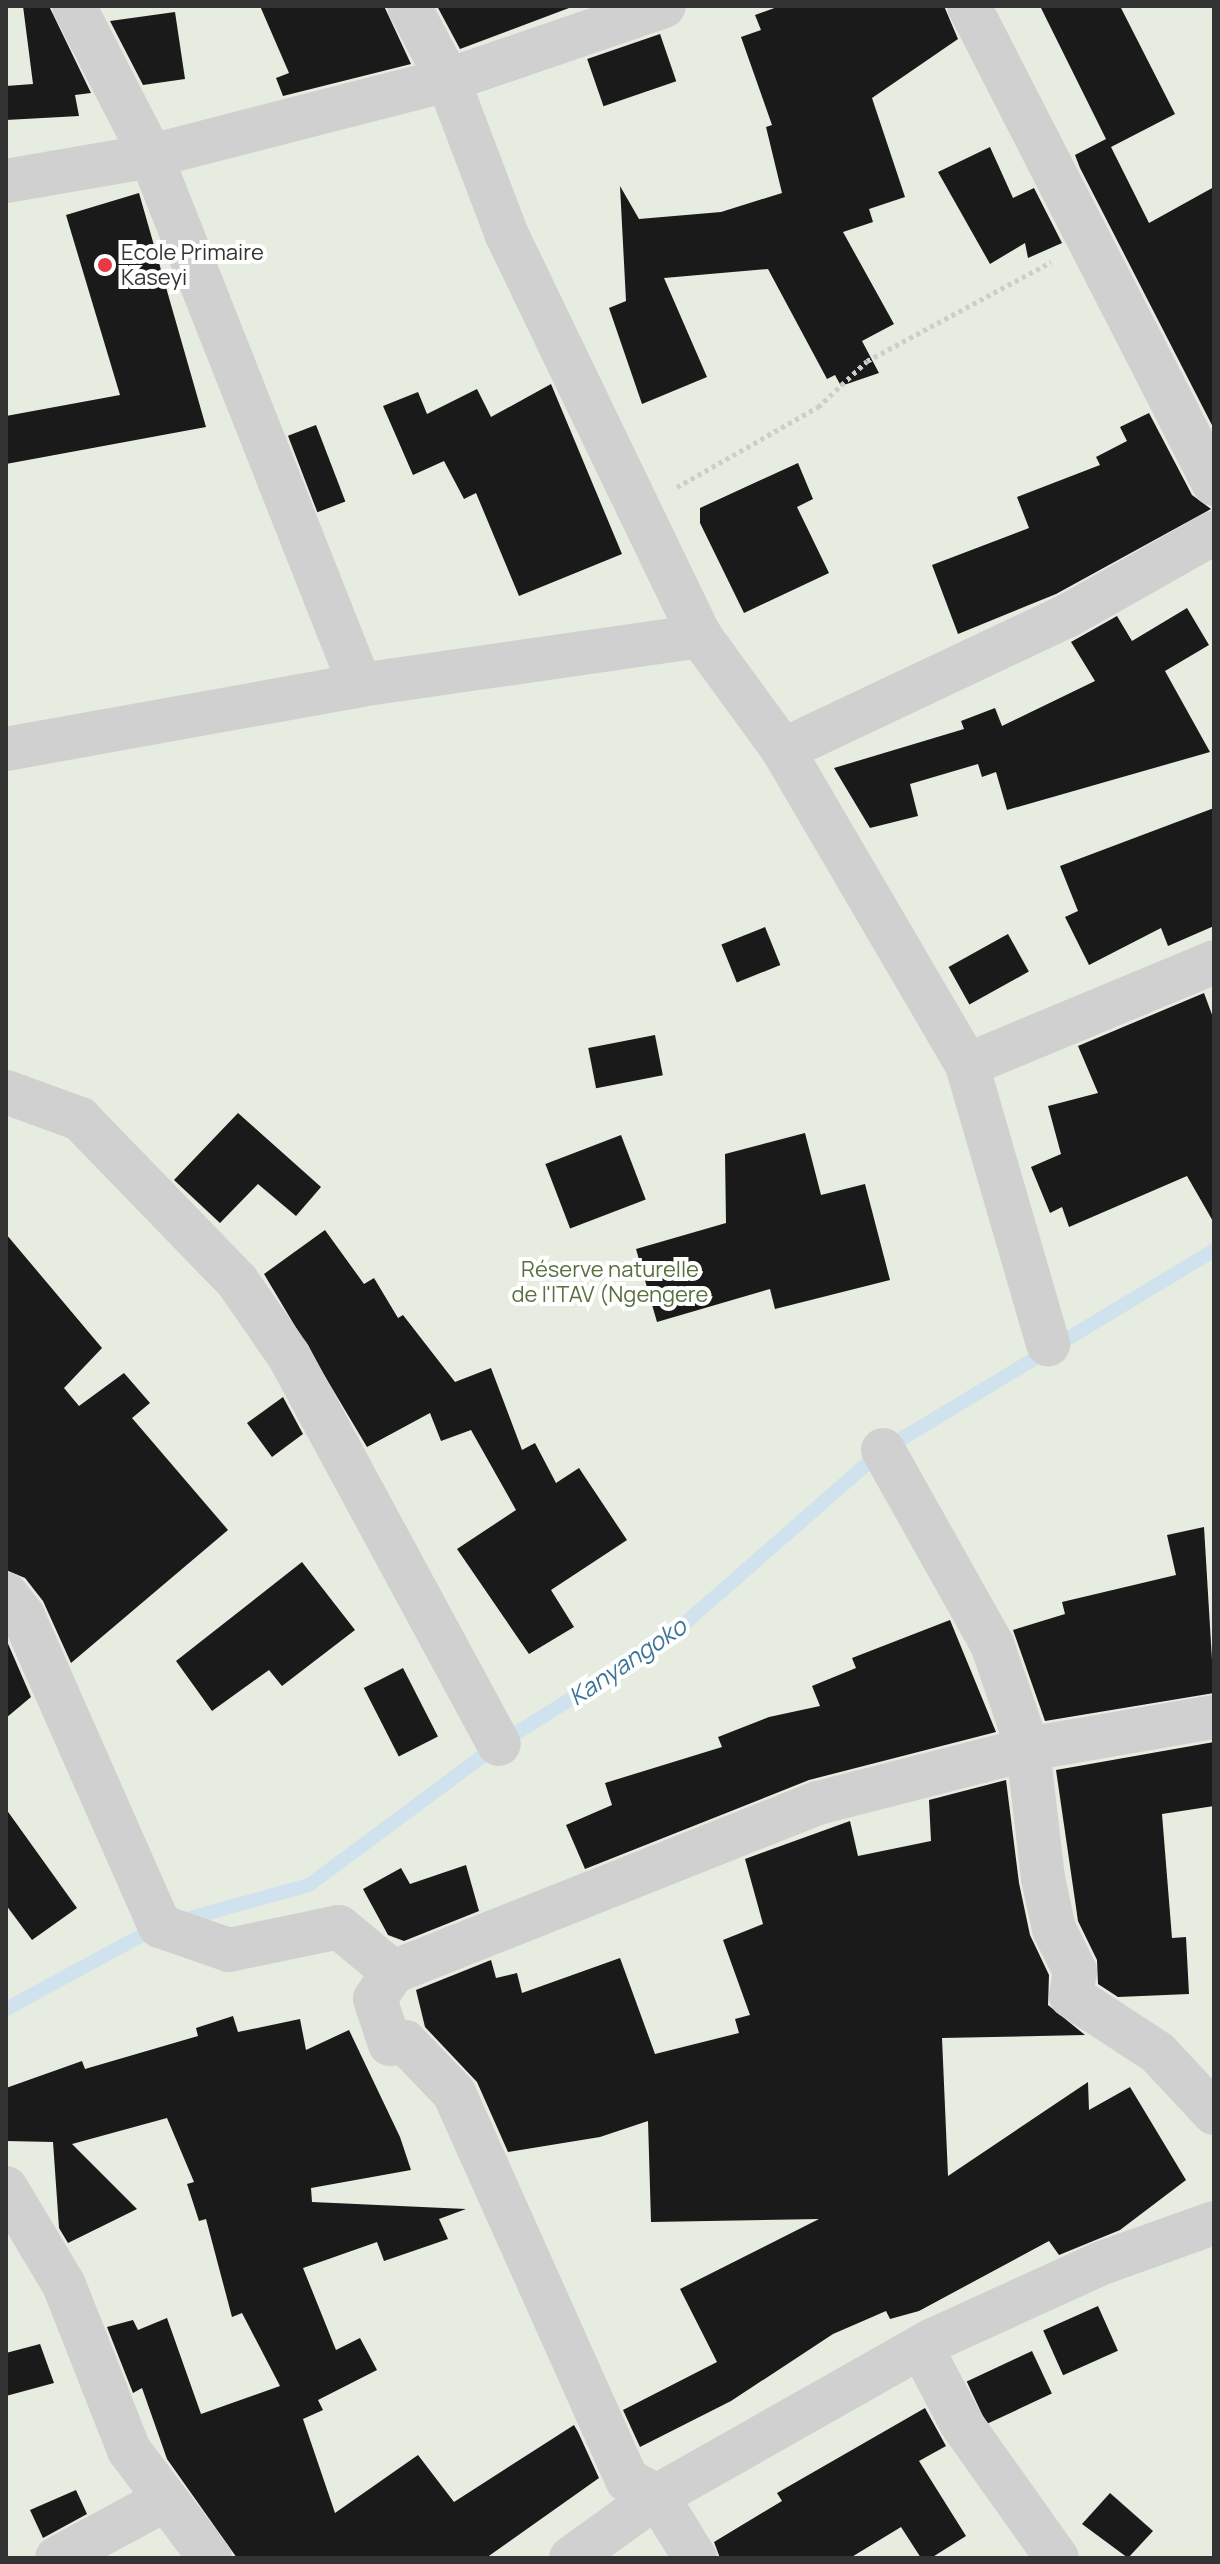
<!DOCTYPE html>
<meta charset="utf-8">
<style>
body{margin:0}
#map{position:relative;width:1220px;height:2564px;overflow:hidden;background:#fff;font-family:Manrope,sans-serif}
div>[style]{position:absolute}
[style*='--x']{left:calc(var(--x)*1px);top:calc(var(--y)*1px);width:calc(var(--w)*1px);rotate:calc(var(--a)*1deg)}
.green>*{inset:0;background:#e6ecdf;transform-origin:0 0}
.stream>*{height:14px;margin:-7px;padding:0 7px;transform-origin:7px;border-radius:7px;background:#cfe2ee}
.building>*{inset:0;background:#1a1a1a;transform-origin:0 0}
.path>*{height:5px;margin-top:-2.5px;transform-origin:0;background:repeating-linear-gradient(90deg,#cdcdcd 0 4px,transparent 0 8px)}
.street>*{height:44px;margin:-22px;padding:0 22px;transform-origin:22px;border-radius:22px;background:#d0d0d0}
.dots>*{width:22px;height:22px;translate:-50% -50%;box-sizing:border-box;border:4px solid #fff;border-radius:50%}
span{translate:-50% -50%;white-space:nowrap;text-align:center;line-height:1.15;-webkit-text-stroke:8px #fff;paint-order:stroke}
.poi-label{font-size:22px;color:#333}
.left{translate:0 -50%;text-align:left}
.park-label{font-size:22px;color:#56703f}
.water-label{font-size:24px;color:#3f7597;font-style:italic}
.frame{position:absolute;inset:0;border:8px solid #333;pointer-events:none}
</style>
<div id="map">
<div class="green">
<i style="left:6px;top:6px;width:1208px;height:2552px"></i>
</div>
<div class="stream">
<i style="--x:179;--y:1921;--w:135;--a:-15.5"></i>
<i style="--x:309;--y:1885;--w:237;--a:-36.6"></i>
<i style="--x:499;--y:1744;--w:199;--a:-32.1"></i>
<i style="--x:668;--y:1638;--w:286;--a:-41.2"></i>
<i style="--x:883;--y:1450;--w:387;--a:-31.1"></i>
<i style="--x:6;--y:2009;--w:170;--a:-28.5"></i>
</div>
<div class="building">
<i style="clip-path:polygon(23px 6px,49px 6px,91px 93px,75px 95px,79px 116px,6px 120px,6px 86px,33px 84px)"></i>
<i style="clip-path:polygon(260px 6px,384px 6px,411px 64px,283px 96px,276px 78px,289px 73px)"></i>
<i style="clip-path:polygon(437px 6px,569px 6px,569px 8px,460px 49px)"></i>
<i style="clip-path:polygon(780px 6px,944px 6px,958px 39px,872px 98px,905px 197px,869px 209px,873px 222px,843px 232px,894px 324px,862px 341px,879px 373px,841px 386px,835px 375px,827px 379px,768px 269px,664px 278px,707px 377px,642px 404px,609px 308px,626px 301px,620px 186px,639px 219px,721px 212px,782px 193px,766px 127px,772px 125px,741px 37px,761px 30px,755px 15px)"></i>
<i style="clip-path:polygon(1040px 6px,1120px 6px,1175px 114px,1111px 147px,1149px 223px,1214px 187px,1214px 429px,1080px 168px,1075px 155px,1106px 139px)"></i>
<i style="clip-path:polygon(175px 12px,185px 79px,143px 85px,110px 21px)"></i>
<i style="left:660px;top:34px;width:50px;height:77px;rotate:71deg"></i>
<i style="clip-path:polygon(990px 147px,1013px 198px,1034px 188px,1062px 243px,1028px 258px,1025px 243px,990px 264px,938px 172px)"></i>
<i style="clip-path:polygon(139px 193px,206px 427px,6px 464px,6px 416px,120px 395px,66px 215px)"></i>
<i style="clip-path:polygon(551px 384px,622px 554px,519px 596px,476px 493px,464px 499px,444px 461px,413px 475px,383px 406px,418px 392px,427px 414px,477px 389px,491px 417px)"></i>
<i style="clip-path:polygon(1149px 413px,1192px 495px,1211px 509px,1056px 594px,958px 634px,932px 565px,1029px 528px,1017px 497px,1100px 465px,1096px 457px,1127px 441px,1120px 427px)"></i>
<i style="left:316px;top:425px;width:82px;height:30px;rotate:69deg"></i>
<i style="clip-path:polygon(798px 463px,813px 499px,797px 507px,829px 573px,744px 613px,700px 523px,700px 508px)"></i>
<i style="clip-path:polygon(1187px 608px,1209px 645px,1165px 671px,1210px 752px,1007px 810px,996px 772px,982px 777px,978px 764px,910px 784px,918px 816px,870px 828px,834px 768px,964px 729px,961px 721px,995px 708px,1002px 726px,1095px 681px,1071px 642px,1117px 616px,1132px 641px)"></i>
<i style="clip-path:polygon(1214px 808px,1214px 926px,1168px 946px,1161px 928px,1089px 965px,1065px 917px,1078px 911px,1060px 866px)"></i>
<i style="left:765px;top:927px;width:41px;height:47px;rotate:68deg"></i>
<i style="left:1008px;top:934px;width:43px;height:68px;rotate:61deg"></i>
<i style="clip-path:polygon(1204px 993px,1214px 1020px,1214px 1223px,1187px 1176px,1069px 1227px,1062px 1207px,1050px 1213px,1031px 1167px,1061px 1154px,1048px 1106px,1098px 1093px,1078px 1046px)"></i>
<i style="left:655px;top:1035px;width:41px;height:68px;rotate:79deg"></i>
<i style="clip-path:polygon(238px 1113px,321px 1187px,296px 1216px,258px 1184px,220px 1223px,174px 1180px)"></i>
<i style="clip-path:polygon(805px 1133px,821px 1195px,865px 1184px,890px 1280px,775px 1309px,770px 1289px,657px 1322px,636px 1249px,726px 1223px,725px 1154px)"></i>
<i style="left:621px;top:1135px;width:69px;height:81px;rotate:69deg"></i>
<i style="clip-path:polygon(325px 1230px,364px 1284px,374px 1278px,398px 1318px,403px 1315px,455px 1382px,491px 1368px,522px 1450px,535px 1443px,556px 1483px,579px 1468px,627px 1540px,551px 1590px,574px 1627px,529px 1654px,457px 1549px,516px 1510px,471px 1430px,441px 1441px,430px 1413px,367px 1447px,264px 1274px)"></i>
<i style="clip-path:polygon(6px 1234px,102px 1348px,64px 1388px,79px 1406px,124px 1373px,150px 1403px,132px 1418px,228px 1530px,71px 1663px,43px 1601px,25px 1578px,6px 1570px)"></i>
<i style="clip-path:polygon(283px 1397px,303px 1434px,272px 1457px,247px 1423px)"></i>
<i style="clip-path:polygon(1204px 1527px,1214px 1693px,1045px 1721px,1013px 1630px,1065px 1614px,1062px 1602px,1176px 1575px,1167px 1535px)"></i>
<i style="clip-path:polygon(302px 1562px,355px 1630px,282px 1686px,269px 1670px,212px 1711px,176px 1661px)"></i>
<i style="clip-path:polygon(950px 1620px,996px 1732px,809px 1780px,585px 1869px,566px 1825px,612px 1805px,605px 1783px,722px 1747px,718px 1737px,769px 1717px,820px 1706px,812px 1686px,856px 1668px,852px 1658px)"></i>
<i style="clip-path:polygon(6px 1639px,31px 1697px,6px 1718px)"></i>
<i style="left:403px;top:1668px;width:77px;height:44px;rotate:63deg"></i>
<i style="clip-path:polygon(1214px 1742px,1214px 1806px,1162px 1814px,1172px 1938px,1186px 1937px,1189px 1994px,1118px 1997px,1098px 1984px,1097px 1960px,1078px 1921px,1056px 1770px)"></i>
<i style="clip-path:polygon(1006px 1780px,1019px 1883px,1030px 1935px,1049px 1975px,1048px 2005px,1085px 2035px,942px 2038px,948px 2176px,1088px 2082px,1089px 2110px,1130px 2087px,1186px 2180px,1120px 2230px,1059px 2255px,1049px 2241px,919px 2311px,890px 2319px,886px 2311px,833px 2334px,731px 2401px,640px 2447px,623px 2410px,717px 2362px,680px 2289px,819px 2219px,651px 2222px,648px 2121px,600px 2137px,508px 2152px,477px 2082px,425px 2027px,416px 1990px,491px 1960px,496px 1978px,517px 1973px,522px 1993px,620px 1958px,655px 2054px,739px 2033px,735px 2019px,750px 2015px,723px 1940px,763px 1924px,745px 1859px,850px 1821px,858px 1856px,931px 1841px,929px 1800px)"></i>
<i style="clip-path:polygon(6px 1809px,77px 1908px,32px 1940px,6px 1905px)"></i>
<i style="clip-path:polygon(466px 1865px,479px 1911px,404px 1941px,388px 1935px,363px 1889px,401px 1868px,410px 1884px)"></i>
<i style="clip-path:polygon(233px 2016px,238px 2032px,300px 2019px,306px 2050px,349px 2030px,400px 2137px,411px 2170px,311px 2188px,312px 2202px,466px 2209px,439px 2219px,448px 2239px,384px 2261px,377px 2242px,303px 2268px,336px 2350px,360px 2338px,377px 2370px,318px 2400px,323px 2410px,303px 2419px,335px 2513px,418px 2455px,454px 2502px,574px 2425px,578px 2432px,599px 2478px,486px 2558px,237px 2558px,167px 2459px,142px 2388px,133px 2393px,107px 2327px,133px 2320px,138px 2330px,167px 2318px,201px 2414px,280px 2386px,242px 2313px,232px 2317px,206px 2219px,199px 2221px,187px 2184px,194px 2182px,167px 2118px,72px 2144px,137px 2209px,68px 2243px,59px 2228px,53px 2142px,6px 2141px,6px 2088px,82px 2061px,85px 2069px,198px 2036px,196px 2028px)"></i>
<i style="left:1098px;top:2306px;width:49px;height:60px;rotate:66deg"></i>
<i style="clip-path:polygon(40px 2344px,54px 2383px,6px 2396px,6px 2353px)"></i>
<i style="left:1032px;top:2351px;width:47px;height:72px;rotate:65deg"></i>
<i style="clip-path:polygon(925px 2408px,946px 2446px,919px 2461px,966px 2536px,931px 2558px,921px 2558px,901px 2527px,850px 2558px,720px 2558px,714px 2542px,782px 2501px,777px 2493px)"></i>
<i style="clip-path:polygon(76px 2490px,87px 2514px,43px 2538px,30px 2510px)"></i>
<i style="clip-path:polygon(1110px 2493px,1153px 2531px,1128px 2558px,1082px 2524px)"></i>
</div>
<div class="path">
<i style="--x:677;--y:487;--w:162;--a:-29.6"></i>
<i style="--x:818;--y:407;--w:67;--a:-43.2"></i>
<i style="--x:867;--y:361;--w:209;--a:-28.3"></i>
</div>
<div class="street">
<i style="--x:74;--y:6;--w:169;--a:62.8"></i>
<i style="--x:151;--y:156;--w:569;--a:68.44"></i>
<i style="--x:409;--y:6;--w:84;--a:62.2"></i>
<i style="--x:448;--y:80;--w:164;--a:69.2"></i>
<i style="--x:506;--y:233;--w:447;--a:64.3"></i>
<i style="--x:700;--y:636;--w:141;--a:53.9"></i>
<i style="--x:783;--y:750;--w:365;--a:59.7"></i>
<i style="--x:967;--y:1065;--w:291;--a:73.8"></i>
<i style="--x:969;--y:6;--w:537;--a:62.86"></i>
<i style="--x:6;--y:181;--w:147;--a:-9.8"></i>
<i style="--x:151;--y:156;--w:307;--a:-14.4"></i>
<i style="--x:448;--y:80;--w:228;--a:-18.9"></i>
<i style="--x:6;--y:749;--w:360;--a:-10.2"></i>
<i style="--x:360;--y:685;--w:344;--a:-8.2"></i>
<i style="--x:783;--y:750;--w:314;--a:-25.3"></i>
<i style="--x:1067;--y:616;--w:169;--a:-29.5"></i>
<i style="--x:967;--y:1065;--w:268;--a:-22.6"></i>
<i style="--x:6;--y:1092;--w:79;--a:20"></i>
<i style="--x:80;--y:1119;--w:226;--a:45.9"></i>
<i style="--x:237;--y:1281;--w:91;--a:55.3"></i>
<i style="--x:289;--y:1356;--w:441;--a:61.6"></i>
<i style="--x:883;--y:1450;--w:223;--a:60.7"></i>
<i style="--x:992;--y:1644;--w:111;--a:71.1"></i>
<i style="--x:1028;--y:1749;--w:130;--a:83.4"></i>
<i style="--x:1043;--y:1878;--w:52;--a:77.8"></i>
<i style="--x:1054;--y:1929;--w:47;--a:63.4"></i>
<i style="--x:1075;--y:1971;--w:25;--a:99"></i>
<i style="--x:1071;--y:1996;--w:104;--a:33.2"></i>
<i style="--x:1158;--y:2053;--w:82;--a:47"></i>
<i style="--x:6;--y:1594;--w:28;--a:52"></i>
<i style="--x:23;--y:1616;--w:339;--a:66.2"></i>
<i style="--x:160;--y:1926;--w:73;--a:19.2"></i>
<i style="--x:229;--y:1950;--w:112;--a:-11.8"></i>
<i style="--x:339;--y:1927;--w:70;--a:39.8"></i>
<i style="--x:393;--y:1972;--w:457;--a:-21.7"></i>
<i style="--x:818;--y:1803;--w:217;--a:-14.4"></i>
<i style="--x:1028;--y:1749;--w:189;--a:-9.8"></i>
<i style="--x:393;--y:1972;--w:32;--a:124"></i>
<i style="--x:375;--y:1999;--w:47;--a:71.6"></i>
<i style="--x:390;--y:2044;--w:15;--a:-8"></i>
<i style="--x:405;--y:2042;--w:71;--a:46.1"></i>
<i style="--x:454;--y:2093;--w:424;--a:65.9"></i>
<i style="--x:627;--y:2480;--w:34;--a:28"></i>
<i style="--x:657;--y:2496;--w:73;--a:58.5"></i>
<i style="--x:6;--y:2188;--w:113;--a:59.1"></i>
<i style="--x:64;--y:2285;--w:177;--a:68.5"></i>
<i style="--x:129;--y:2450;--w:135;--a:53.1"></i>
<i style="--x:921;--y:2347;--w:86;--a:62.2"></i>
<i style="--x:961;--y:2423;--w:166;--a:54.6"></i>
<i style="--x:57;--y:2558;--w:118;--a:-28.3"></i>
<i style="--x:571;--y:2558;--w:106;--a:-35.8"></i>
<i style="--x:657;--y:2496;--w:317;--a:-29.5"></i>
<i style="--x:933;--y:2340;--w:186;--a:-24.5"></i>
<i style="--x:1102;--y:2263;--w:119;--a:-19.7"></i>
</div>
<div class="dots">
<i style="left:105px;top:265px;background:#e63946"></i>
</div>
<div class="poi-label">
<span class="left" style="left:121px;top:265px">Ecole Primaire<br>Kaseyi</span>
</div>
<div class="park-label">
<span style="left:610px;top:1282px">Réserve naturelle<br>de l'ITAV (Ngengere</span>
</div>
<div class="water-label">
<span style="left:627px;top:1661px;rotate:-34deg">Kanyangoko</span>
</div>
<div class="frame"></div>
</div>
